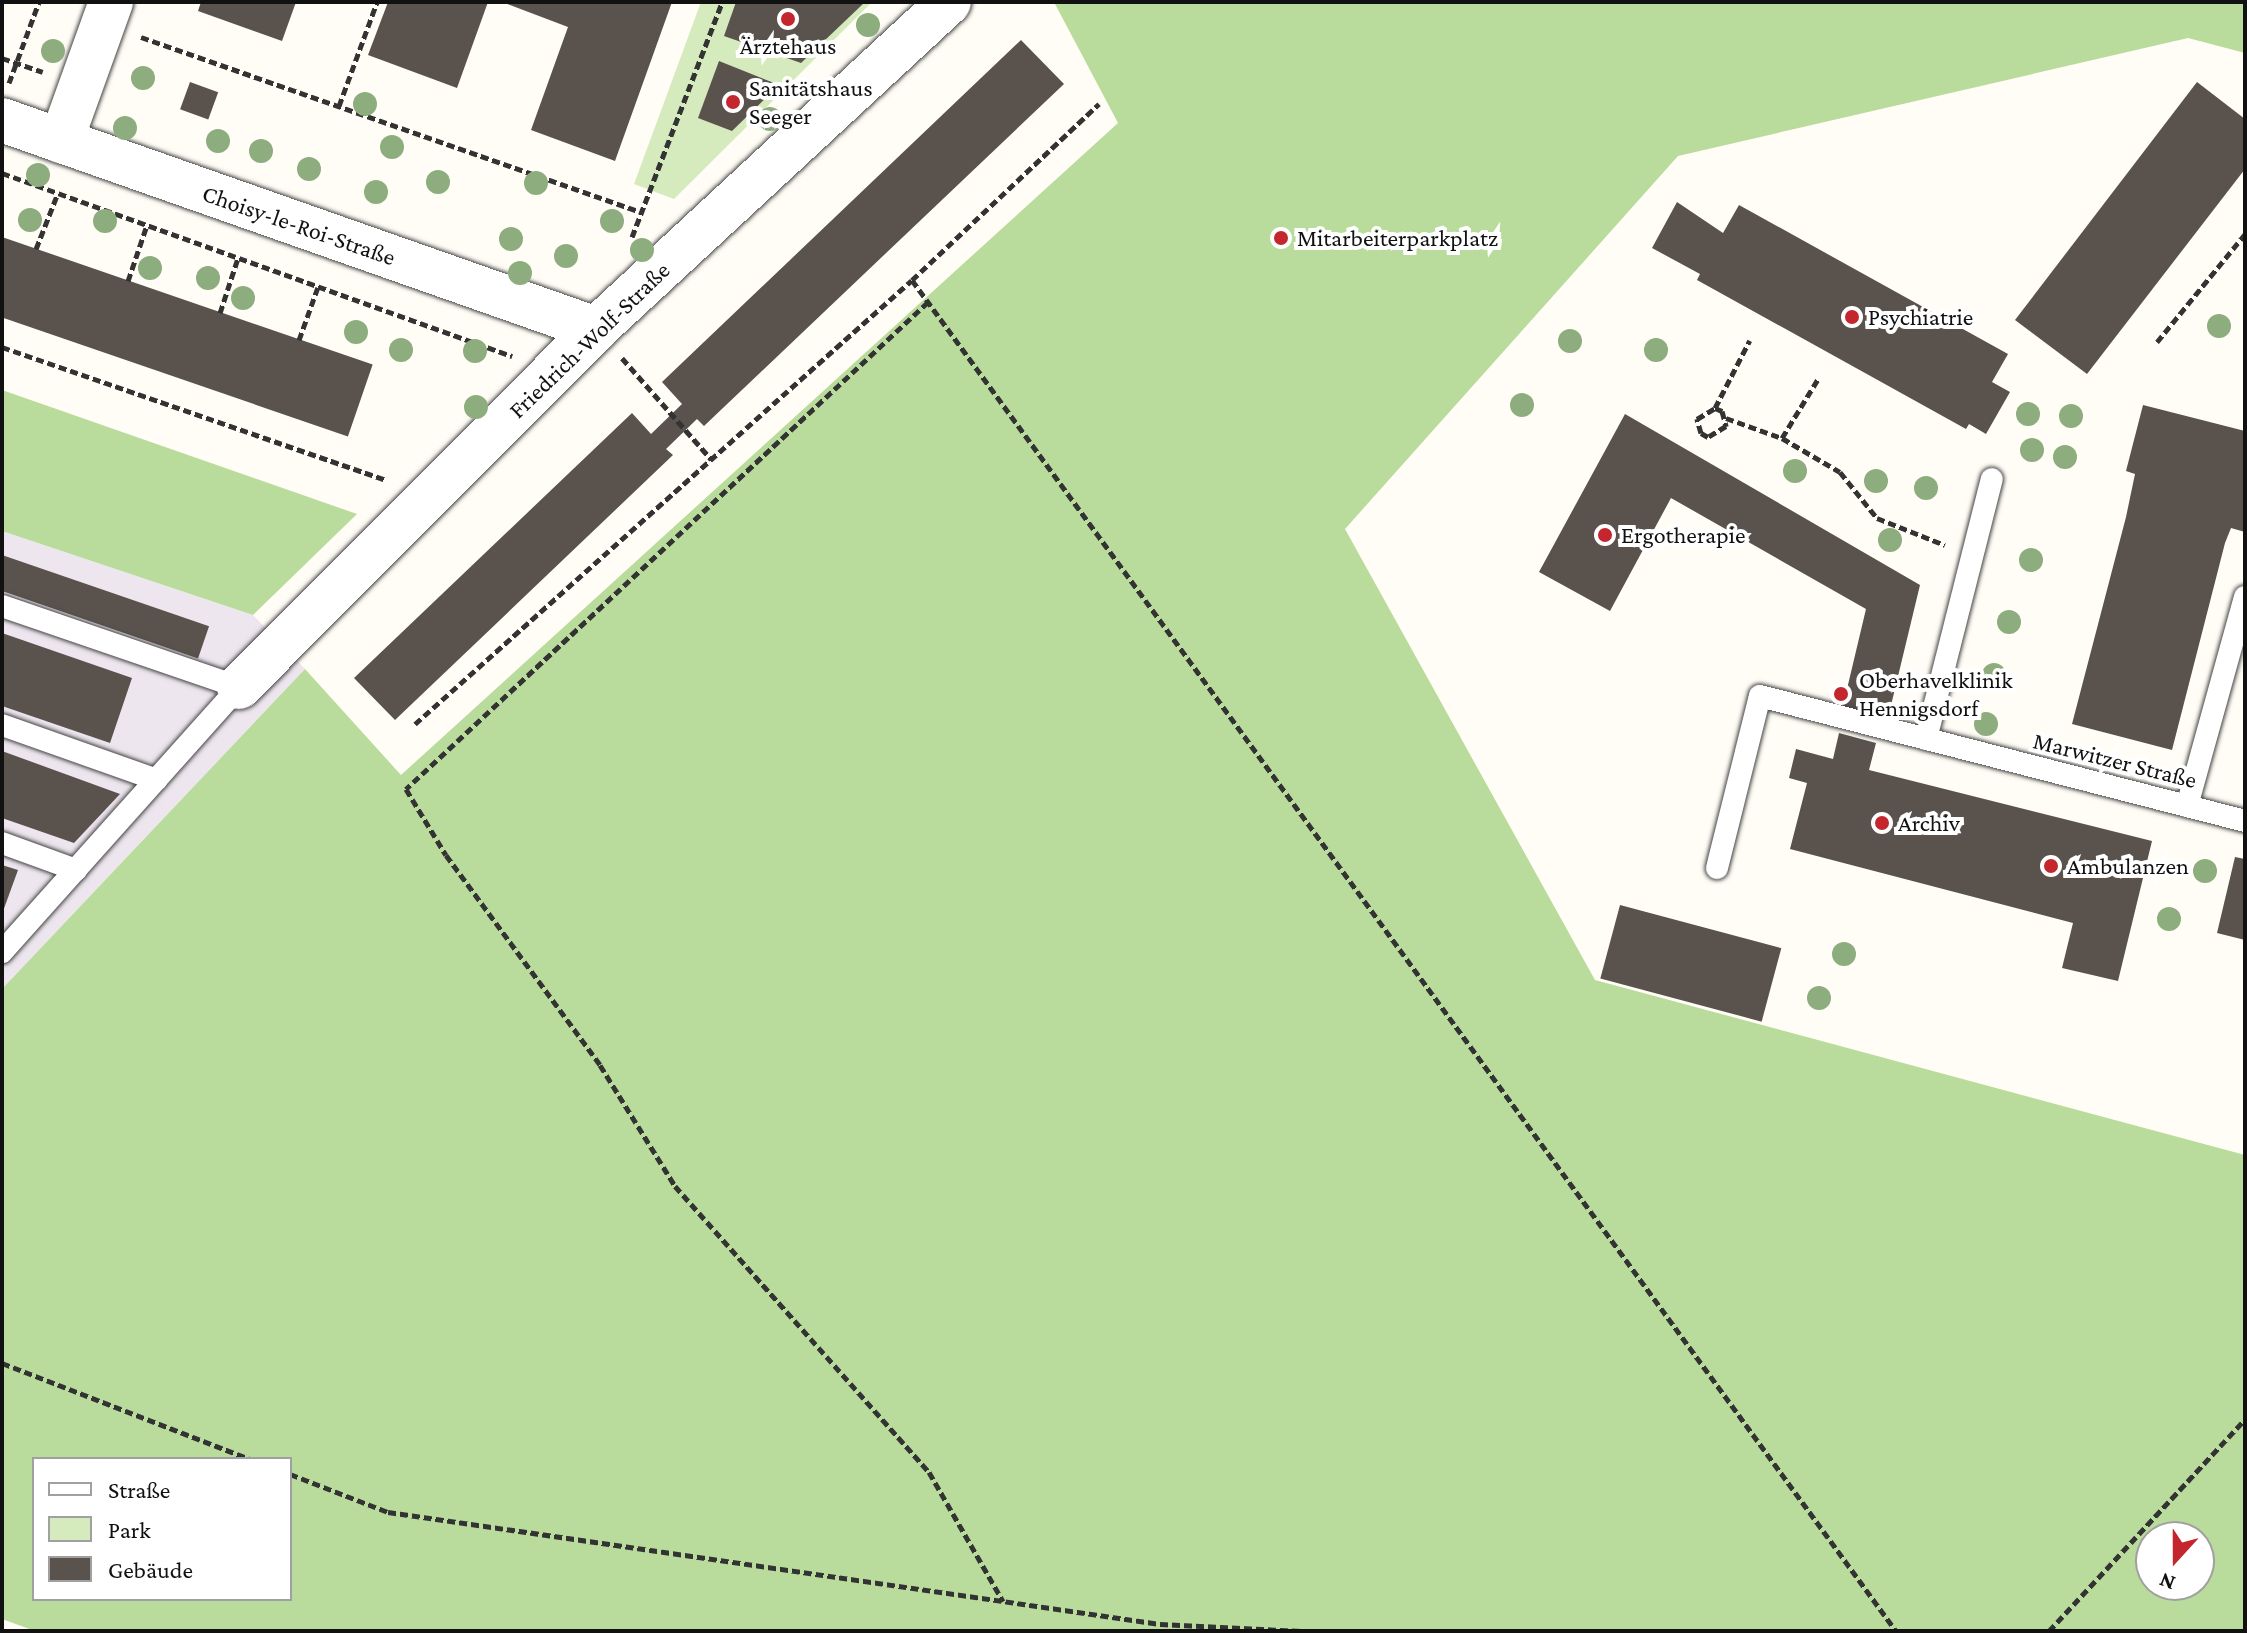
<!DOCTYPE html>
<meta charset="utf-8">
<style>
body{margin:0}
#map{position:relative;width:2247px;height:1633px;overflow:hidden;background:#fffdf5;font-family:"Crimson Pro",serif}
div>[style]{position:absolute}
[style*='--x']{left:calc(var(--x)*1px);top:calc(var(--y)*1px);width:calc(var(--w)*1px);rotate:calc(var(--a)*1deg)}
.industrial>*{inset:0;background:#eee6ef}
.green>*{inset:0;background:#d5ebbd}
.forest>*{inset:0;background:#b9dc9c}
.building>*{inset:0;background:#5a524d;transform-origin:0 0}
.path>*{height:5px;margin-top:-2.5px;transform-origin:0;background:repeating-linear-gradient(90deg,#333 0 8px,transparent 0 12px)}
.roads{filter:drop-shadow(0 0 2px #444) drop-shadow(0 0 2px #444)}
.lane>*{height:22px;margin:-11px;padding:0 11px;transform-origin:11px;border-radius:11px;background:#fff}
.street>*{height:44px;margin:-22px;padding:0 22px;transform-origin:22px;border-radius:22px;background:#fff}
.trees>*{width:24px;height:24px;margin:-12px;border-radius:50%;background:#8dad7f}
.dots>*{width:22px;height:22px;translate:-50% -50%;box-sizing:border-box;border:4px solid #fff;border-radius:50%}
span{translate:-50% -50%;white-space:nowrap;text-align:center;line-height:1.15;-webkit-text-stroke:8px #fff;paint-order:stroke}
.poi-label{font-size:24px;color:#111}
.left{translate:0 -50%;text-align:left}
.street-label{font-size:24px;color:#111}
.frame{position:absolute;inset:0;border:4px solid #111;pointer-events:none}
.legend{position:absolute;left:32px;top:1457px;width:260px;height:144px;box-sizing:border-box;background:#fff;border:2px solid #a0a0a0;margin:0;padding:10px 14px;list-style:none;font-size:24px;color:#111}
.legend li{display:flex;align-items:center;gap:16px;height:40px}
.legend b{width:40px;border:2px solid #a0a0a0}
.north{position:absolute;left:2135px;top:1521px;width:80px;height:80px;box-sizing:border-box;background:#fff;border:2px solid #a0a0a0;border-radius:50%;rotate:201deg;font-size:22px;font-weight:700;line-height:32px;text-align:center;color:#111}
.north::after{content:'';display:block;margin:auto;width:28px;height:36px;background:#c4262e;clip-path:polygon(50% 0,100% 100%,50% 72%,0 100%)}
</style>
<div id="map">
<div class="industrial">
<i style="clip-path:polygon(2px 531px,253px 615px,305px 669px,2px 989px)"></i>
</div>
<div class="green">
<i style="clip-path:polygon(701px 2px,872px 2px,674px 199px,634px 184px)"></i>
</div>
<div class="forest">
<i style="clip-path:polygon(evenodd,1054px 2px,2245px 2px,2245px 53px,2188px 38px,1678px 156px,1345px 529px,1595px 980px,2245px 1155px,2245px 1631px,35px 1631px,2px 1619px,2px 989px,305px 669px,401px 775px,1118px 123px,1054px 2px,34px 1459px,290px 1459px,290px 1599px,34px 1599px,34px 1459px,1054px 2px,2151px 1537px,2199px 1537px,2199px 1585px,2151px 1585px,2151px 1537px)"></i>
<i style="clip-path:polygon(2px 390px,357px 514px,253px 615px,2px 531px)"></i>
</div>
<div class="building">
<i style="clip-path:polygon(201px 2px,296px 2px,282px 41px,198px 11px)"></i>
<i style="clip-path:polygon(388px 2px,488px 2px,457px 88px,368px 55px)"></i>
<i style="clip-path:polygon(502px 2px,672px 2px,615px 161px,531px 130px,568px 27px)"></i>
<i style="clip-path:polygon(736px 2px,865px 2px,801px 63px,724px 36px)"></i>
<i style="clip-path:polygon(1021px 40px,1064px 84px,704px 426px,697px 419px,666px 449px,673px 455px,395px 720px,354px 678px,632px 413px,651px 434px,682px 404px,662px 382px)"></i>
<i style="clip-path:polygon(719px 61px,779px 85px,732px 131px,698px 118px)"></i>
<i style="left:190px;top:82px;width:30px;height:29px;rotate:20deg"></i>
<i style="clip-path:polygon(2197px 82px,2245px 119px,2245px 169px,2087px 374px,2015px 320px)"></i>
<i style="clip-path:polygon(1677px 202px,1723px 233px,1739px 205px,2008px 354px,1992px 382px,2010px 392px,1986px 434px,1969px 424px,1966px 429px,1697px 280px,1700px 274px,1652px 248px)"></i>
<i style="left:2px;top:237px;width:392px;height:76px;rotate:19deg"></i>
<i style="clip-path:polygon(2143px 405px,2245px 431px,2245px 532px,2231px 528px,2225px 543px,2172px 750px,2072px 724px,2126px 517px,2135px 474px,2126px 471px)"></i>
<i style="clip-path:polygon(1625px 414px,1920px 585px,1887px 722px,1842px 710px,1866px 609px,1671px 498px,1610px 611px,1539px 572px)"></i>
<i style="left:2px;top:555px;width:219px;height:34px;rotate:19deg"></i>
<i style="clip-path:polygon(2px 633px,132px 678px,110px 743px,2px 706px)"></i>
<i style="clip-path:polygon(1839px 733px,1876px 743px,1869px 770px,2152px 841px,2118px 981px,2062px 968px,2073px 923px,1790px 849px,1807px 783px,1789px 778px,1796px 749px,1833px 759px)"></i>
<i style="clip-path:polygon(2px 751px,120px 794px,74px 843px,2px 818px)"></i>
<i style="clip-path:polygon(2235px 857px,2245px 859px,2245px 940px,2217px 933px)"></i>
<i style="clip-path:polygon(2px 865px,18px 870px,2px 914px)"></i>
<i style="left:1620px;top:905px;width:167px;height:76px;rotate:15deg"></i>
</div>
<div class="path">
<i style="--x:141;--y:37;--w:530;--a:19.29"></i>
<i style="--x:2;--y:58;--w:43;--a:18.9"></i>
<i style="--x:9;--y:83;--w:86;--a:-69.7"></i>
<i style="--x:339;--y:106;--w:111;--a:-69.9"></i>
<i style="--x:2;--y:173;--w:542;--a:19.74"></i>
<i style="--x:632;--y:237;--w:252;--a:-69"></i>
<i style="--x:36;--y:249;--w:60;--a:-68.6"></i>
<i style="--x:912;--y:280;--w:1671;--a:53.93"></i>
<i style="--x:128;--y:281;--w:59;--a:-71.3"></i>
<i style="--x:928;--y:302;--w:714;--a:136.99"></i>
<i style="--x:406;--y:789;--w:77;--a:58.8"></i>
<i style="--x:446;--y:855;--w:260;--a:53.7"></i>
<i style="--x:600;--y:1065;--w:142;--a:58.2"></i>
<i style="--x:675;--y:1186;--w:383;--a:48.4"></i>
<i style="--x:929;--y:1472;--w:149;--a:60.2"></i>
<i style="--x:220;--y:313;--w:58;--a:-71.9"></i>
<i style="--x:299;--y:340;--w:56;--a:-70.3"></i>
<i style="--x:2157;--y:342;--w:139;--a:-50.8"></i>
<i style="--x:2;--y:347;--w:407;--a:19.1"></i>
<i style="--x:622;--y:358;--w:135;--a:48.6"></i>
<i style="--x:1715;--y:408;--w:8;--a:23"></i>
<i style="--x:1722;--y:411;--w:16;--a:75"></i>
<i style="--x:1726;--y:426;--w:21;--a:149"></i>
<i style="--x:1708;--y:437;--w:8;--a:-150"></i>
<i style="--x:1701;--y:433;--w:15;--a:-106"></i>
<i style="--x:1697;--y:419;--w:21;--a:-31"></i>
<i style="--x:1715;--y:408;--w:76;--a:-62.8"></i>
<i style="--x:1726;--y:418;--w:59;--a:19.7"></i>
<i style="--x:1782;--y:438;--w:67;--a:30.4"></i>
<i style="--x:1840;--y:472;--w:59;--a:51.2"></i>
<i style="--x:1877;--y:518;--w:73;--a:21.7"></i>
<i style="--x:1782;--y:438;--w:69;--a:-58.6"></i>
<i style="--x:415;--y:724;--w:666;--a:-41.78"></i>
<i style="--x:912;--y:280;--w:257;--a:-43.3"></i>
<i style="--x:2;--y:1363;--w:266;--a:21.2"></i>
<i style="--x:290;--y:1474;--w:105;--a:21.2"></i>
<i style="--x:388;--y:1512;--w:780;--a:8.25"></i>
<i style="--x:1160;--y:1624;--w:142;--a:2.8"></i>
<i style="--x:2049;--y:1631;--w:289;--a:-47.2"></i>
</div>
<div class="roads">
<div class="lane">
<i style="--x:2;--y:606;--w:250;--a:18.9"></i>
<i style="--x:239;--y:687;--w:356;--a:131.8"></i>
<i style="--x:2;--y:725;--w:164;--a:19.5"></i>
<i style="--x:1926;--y:739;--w:268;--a:-75.8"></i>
<i style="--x:2187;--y:806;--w:217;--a:-74.5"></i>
<i style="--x:2;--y:843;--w:79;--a:20"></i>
<i style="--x:1717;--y:868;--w:177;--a:-76"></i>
<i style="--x:1760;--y:696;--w:501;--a:14.45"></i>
</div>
<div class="street">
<i style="--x:2;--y:120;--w:630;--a:19.38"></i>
<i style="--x:61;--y:141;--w:148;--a:-70.2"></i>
<i style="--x:239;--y:687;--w:506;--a:-45.08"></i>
<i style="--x:596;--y:329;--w:481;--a:-42.8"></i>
</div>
</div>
<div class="trees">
<i style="left:868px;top:25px"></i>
<i style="left:53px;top:51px"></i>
<i style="left:143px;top:78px"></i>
<i style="left:365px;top:104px"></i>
<i style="left:770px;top:119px"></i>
<i style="left:125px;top:128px"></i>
<i style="left:218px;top:141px"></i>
<i style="left:392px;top:147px"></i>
<i style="left:261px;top:151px"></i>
<i style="left:309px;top:169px"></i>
<i style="left:38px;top:175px"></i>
<i style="left:438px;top:182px"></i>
<i style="left:536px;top:183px"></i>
<i style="left:376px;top:192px"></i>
<i style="left:30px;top:220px"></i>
<i style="left:105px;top:221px"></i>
<i style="left:612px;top:221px"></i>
<i style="left:511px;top:239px"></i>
<i style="left:642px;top:250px"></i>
<i style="left:566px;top:256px"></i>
<i style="left:150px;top:268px"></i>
<i style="left:520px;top:273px"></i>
<i style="left:208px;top:278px"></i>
<i style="left:243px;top:298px"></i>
<i style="left:2219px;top:326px"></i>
<i style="left:356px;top:332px"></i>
<i style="left:1570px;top:341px"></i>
<i style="left:401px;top:350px"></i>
<i style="left:1656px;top:350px"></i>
<i style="left:475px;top:351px"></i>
<i style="left:1522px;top:405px"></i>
<i style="left:476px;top:407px"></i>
<i style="left:2028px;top:414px"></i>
<i style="left:2071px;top:416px"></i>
<i style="left:2032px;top:450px"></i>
<i style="left:2065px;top:457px"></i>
<i style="left:1795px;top:471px"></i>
<i style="left:1876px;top:481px"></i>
<i style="left:1926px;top:488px"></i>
<i style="left:1890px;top:540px"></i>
<i style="left:2031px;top:560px"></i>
<i style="left:2009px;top:622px"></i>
<i style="left:1994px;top:675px"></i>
<i style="left:1986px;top:724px"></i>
<i style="left:2205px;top:871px"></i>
<i style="left:2169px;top:919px"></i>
<i style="left:1844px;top:954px"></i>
<i style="left:1819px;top:998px"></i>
</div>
<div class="dots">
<i style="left:788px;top:19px;background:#c4262e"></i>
<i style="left:733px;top:102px;background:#c4262e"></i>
<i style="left:1281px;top:238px;background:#c4262e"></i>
<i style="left:1852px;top:317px;background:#c4262e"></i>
<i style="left:1605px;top:535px;background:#c4262e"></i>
<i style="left:1841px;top:694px;background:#c4262e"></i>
<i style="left:1882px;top:823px;background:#c4262e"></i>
<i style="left:2051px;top:866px;background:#c4262e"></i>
</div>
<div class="poi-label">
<span style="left:788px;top:46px">Ärztehaus</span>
<span class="left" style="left:749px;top:102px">Sanitätshaus<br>Seeger</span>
<span class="left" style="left:1297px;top:238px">Mitarbeiterparkplatz</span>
<span class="left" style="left:1868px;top:317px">Psychiatrie</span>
<span class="left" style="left:1621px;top:535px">Ergotherapie</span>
<span class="left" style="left:1859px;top:694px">Oberhavelklinik<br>Hennigsdorf</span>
<span class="left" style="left:1898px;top:823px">Archiv</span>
<span class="left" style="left:2067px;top:866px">Ambulanzen</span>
</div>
<div class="street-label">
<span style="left:299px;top:225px;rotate:19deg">Choisy-le-Roi-Straße</span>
<span style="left:589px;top:340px;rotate:-44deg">Friedrich-Wolf-Straße</span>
<span style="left:2115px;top:760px;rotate:14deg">Marwitzer Straße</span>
</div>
<div class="frame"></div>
<ul class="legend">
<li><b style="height:10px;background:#fff"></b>Straße</li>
<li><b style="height:22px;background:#d5ebbd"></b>Park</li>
<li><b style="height:22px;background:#5a524d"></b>Gebäude</li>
</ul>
<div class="north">N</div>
</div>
